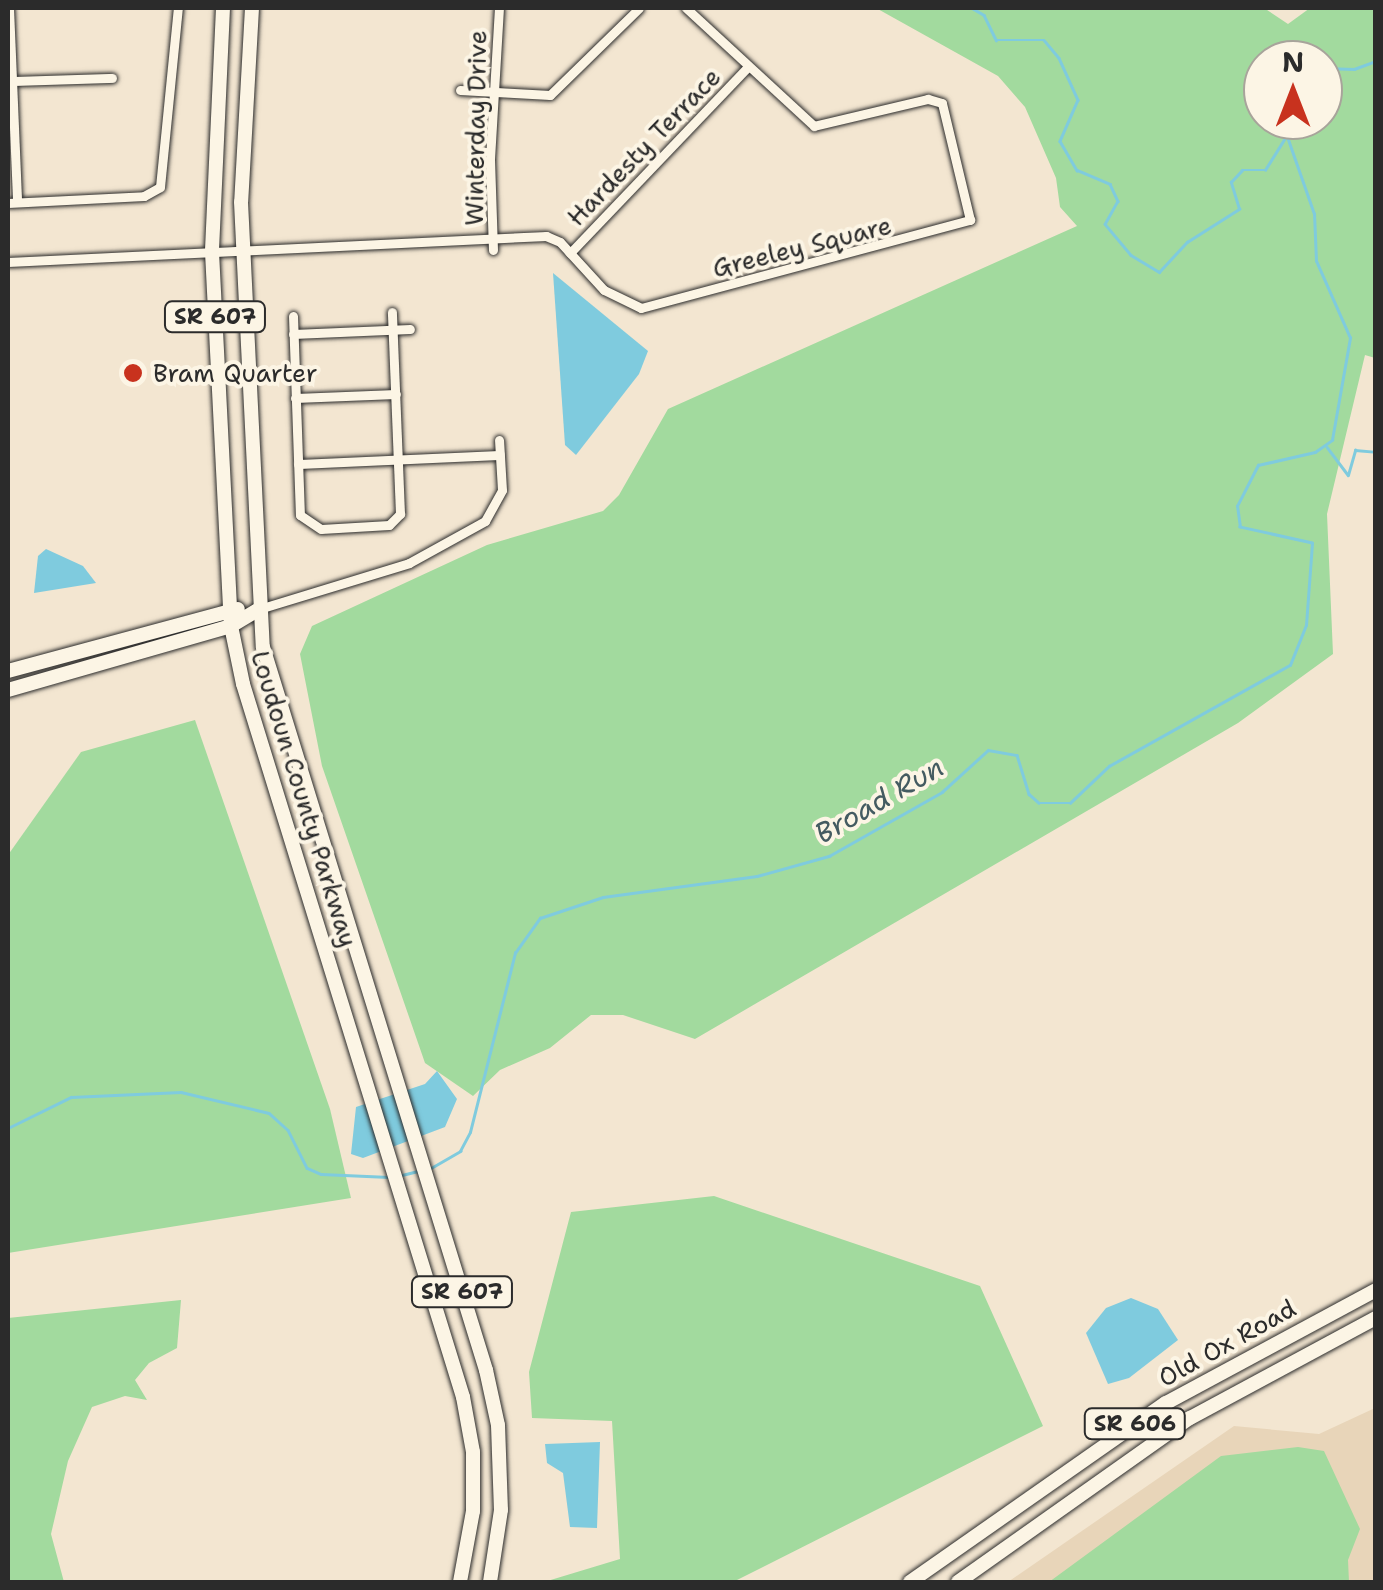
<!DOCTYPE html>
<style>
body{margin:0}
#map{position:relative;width:1383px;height:1590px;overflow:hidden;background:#f3e6d1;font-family:"Shantell Sans",sans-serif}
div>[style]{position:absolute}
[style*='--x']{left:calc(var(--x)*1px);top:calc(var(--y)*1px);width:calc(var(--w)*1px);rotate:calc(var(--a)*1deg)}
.built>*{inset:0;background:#e8d5b9}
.green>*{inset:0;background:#a2da9e}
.water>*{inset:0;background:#7fcbde}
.stream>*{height:2.5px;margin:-1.25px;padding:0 1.25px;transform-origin:1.25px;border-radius:1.25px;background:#7fcbde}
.roads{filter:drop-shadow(0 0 2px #2b2b2b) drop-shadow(0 0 2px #2b2b2b)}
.street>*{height:9px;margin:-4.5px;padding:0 4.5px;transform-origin:4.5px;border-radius:4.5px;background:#fcf5e5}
.primary>*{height:14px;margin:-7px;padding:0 7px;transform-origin:7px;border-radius:7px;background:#fcf5e5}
.dots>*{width:28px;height:28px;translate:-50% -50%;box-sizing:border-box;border:5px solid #fcf5e5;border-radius:50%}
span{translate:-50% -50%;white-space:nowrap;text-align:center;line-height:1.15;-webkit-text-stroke:8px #fcf5e5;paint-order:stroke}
.shield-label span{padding:2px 8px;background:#fcf5e5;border:2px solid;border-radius:8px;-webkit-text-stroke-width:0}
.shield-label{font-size:22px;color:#2b2b2b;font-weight:700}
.street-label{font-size:25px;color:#2b2b2b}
.poi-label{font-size:25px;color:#2b2b2b}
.left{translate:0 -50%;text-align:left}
.water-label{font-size:28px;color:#445b61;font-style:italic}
.frame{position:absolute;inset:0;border:10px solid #2b2b2b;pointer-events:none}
.north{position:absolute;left:1243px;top:40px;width:100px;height:100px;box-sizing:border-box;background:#fcf5e5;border:2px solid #a8a49b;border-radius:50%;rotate:0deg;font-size:28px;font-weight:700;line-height:40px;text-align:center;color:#2b2b2b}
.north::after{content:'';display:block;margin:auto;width:35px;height:45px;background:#c8321e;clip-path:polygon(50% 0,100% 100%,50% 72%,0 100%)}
</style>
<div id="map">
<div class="built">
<i style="clip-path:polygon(1375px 1408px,1375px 1582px,1008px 1582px,1234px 1426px,1319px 1434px)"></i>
</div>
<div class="green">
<i style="clip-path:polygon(evenodd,876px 8px,1264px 8px,1288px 24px,1310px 8px,1375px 8px,1375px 358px,1365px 355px,1327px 514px,1333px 654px,1238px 723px,695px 1039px,623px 1015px,591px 1015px,550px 1048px,500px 1070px,473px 1096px,425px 1063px,322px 766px,300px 654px,312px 626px,487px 545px,603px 511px,619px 495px,668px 409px,1077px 226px,1060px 207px,1056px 178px,1025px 107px,998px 76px,876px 8px,1263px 60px,1323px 60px,1323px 120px,1263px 120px,1263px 60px)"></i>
<i style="clip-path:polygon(195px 720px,330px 1109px,351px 1198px,8px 1253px,8px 855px,81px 752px)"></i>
<i style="clip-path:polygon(714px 1196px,980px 1286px,1043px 1426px,733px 1582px,544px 1582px,620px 1559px,612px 1421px,532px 1418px,529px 1372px,571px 1212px)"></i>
<i style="clip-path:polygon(181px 1300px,177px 1348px,149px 1363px,135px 1380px,147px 1400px,125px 1396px,92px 1407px,68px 1461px,51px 1534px,64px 1582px,8px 1582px,8px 1318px)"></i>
<i style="clip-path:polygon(1298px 1447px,1324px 1451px,1360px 1529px,1348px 1560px,1349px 1582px,1049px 1582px,1221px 1456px)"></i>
</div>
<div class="water">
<i style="clip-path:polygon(553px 273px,648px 351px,639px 374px,576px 455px,565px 445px)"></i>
<i style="clip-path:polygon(46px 549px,83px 566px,96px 583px,34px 593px,38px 556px)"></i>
<i style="clip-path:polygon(437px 1071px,457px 1099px,445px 1127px,363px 1158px,351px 1154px,356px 1107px,425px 1084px)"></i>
<i style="clip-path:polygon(1131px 1298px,1158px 1309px,1178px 1340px,1129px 1378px,1108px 1384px,1086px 1333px,1106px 1308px)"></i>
<i style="clip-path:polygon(600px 1442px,597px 1528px,570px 1527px,563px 1473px,547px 1463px,545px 1444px)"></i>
</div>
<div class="stream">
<i style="--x:972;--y:8;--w:14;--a:30"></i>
<i style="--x:984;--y:15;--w:28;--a:64"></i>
<i style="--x:996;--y:40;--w:48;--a:0"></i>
<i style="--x:1044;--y:40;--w:23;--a:50"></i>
<i style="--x:1059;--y:58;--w:46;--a:65.7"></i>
<i style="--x:1078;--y:100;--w:45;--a:113.7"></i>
<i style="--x:1060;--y:141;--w:34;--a:60"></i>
<i style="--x:1077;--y:170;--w:36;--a:23"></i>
<i style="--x:1110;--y:184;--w:19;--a:65"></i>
<i style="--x:1118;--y:201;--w:26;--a:119"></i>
<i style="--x:1105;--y:224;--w:40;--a:50"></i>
<i style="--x:1131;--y:255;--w:33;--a:31"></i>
<i style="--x:1159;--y:272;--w:41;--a:-47"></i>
<i style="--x:1187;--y:242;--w:62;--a:-32.4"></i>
<i style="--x:1239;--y:209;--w:28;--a:-107"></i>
<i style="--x:1231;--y:182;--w:16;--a:-47"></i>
<i style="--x:1242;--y:170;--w:23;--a:0"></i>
<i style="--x:1265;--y:170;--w:38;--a:-58"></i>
<i style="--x:1323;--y:68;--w:31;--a:2"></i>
<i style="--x:1354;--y:69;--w:23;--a:-20"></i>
<i style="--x:1327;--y:447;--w:35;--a:53"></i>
<i style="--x:1348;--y:475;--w:26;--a:-74"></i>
<i style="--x:1355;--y:450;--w:21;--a:5"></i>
<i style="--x:8;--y:1128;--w:70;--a:-26.2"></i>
<i style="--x:71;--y:1097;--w:110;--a:-2.6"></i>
<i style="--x:181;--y:1092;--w:90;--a:13.4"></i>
<i style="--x:269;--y:1113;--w:25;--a:42"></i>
<i style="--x:288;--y:1130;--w:42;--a:63.4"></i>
<i style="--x:307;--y:1168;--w:15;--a:23"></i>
<i style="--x:321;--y:1174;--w:68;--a:2.5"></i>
<i style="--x:431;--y:1168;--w:34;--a:-30"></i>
<i style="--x:460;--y:1151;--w:21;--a:-62"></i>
<i style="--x:470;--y:1132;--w:185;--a:-75.9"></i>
<i style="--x:515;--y:953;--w:43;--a:-54.5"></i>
<i style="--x:540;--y:918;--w:66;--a:-18.4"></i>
<i style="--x:603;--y:897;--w:155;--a:-7.8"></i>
<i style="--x:757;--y:876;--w:75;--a:-15.5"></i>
<i style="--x:829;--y:856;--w:130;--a:-29.5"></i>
<i style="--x:942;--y:792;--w:62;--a:-42.4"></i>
<i style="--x:988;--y:750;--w:29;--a:10"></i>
<i style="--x:1017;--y:755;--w:41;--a:72.9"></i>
<i style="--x:1029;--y:794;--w:13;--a:42"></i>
<i style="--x:1039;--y:803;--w:31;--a:0"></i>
<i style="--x:1070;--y:803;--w:54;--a:-43.5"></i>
<i style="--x:1109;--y:766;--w:207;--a:-29.2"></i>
<i style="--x:1290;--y:665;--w:43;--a:-68.2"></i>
<i style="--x:1306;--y:625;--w:82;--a:-85.8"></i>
<i style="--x:1312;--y:543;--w:74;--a:-167.5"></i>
<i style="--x:1240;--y:527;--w:21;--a:-98"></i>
<i style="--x:1237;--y:506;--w:46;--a:-62.9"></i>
<i style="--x:1258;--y:465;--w:58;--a:-12.8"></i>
<i style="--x:1315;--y:452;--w:21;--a:-35"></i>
<i style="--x:1332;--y:440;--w:104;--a:-80"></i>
<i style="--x:1350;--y:338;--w:84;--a:-113.8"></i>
<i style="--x:1316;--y:261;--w:47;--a:-92.4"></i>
<i style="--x:1314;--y:214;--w:100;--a:-109.3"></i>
<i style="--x:402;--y:1175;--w:16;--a:-14"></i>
</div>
<div class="roads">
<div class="street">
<i style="--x:9;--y:8;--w:194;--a:87.6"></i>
<i style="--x:10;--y:81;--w:102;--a:-1.7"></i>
<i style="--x:460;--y:90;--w:90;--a:3.2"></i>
<i style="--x:550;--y:95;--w:124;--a:-44.3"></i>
<i style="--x:8;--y:203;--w:136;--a:-2.9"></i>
<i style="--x:144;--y:196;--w:18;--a:-29"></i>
<i style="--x:160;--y:187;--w:180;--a:-84.3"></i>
<i style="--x:493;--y:250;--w:91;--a:-91.9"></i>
<i style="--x:490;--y:159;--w:151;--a:-86.6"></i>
<i style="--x:570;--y:253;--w:256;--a:-46.3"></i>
<i style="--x:8;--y:262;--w:539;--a:-2.77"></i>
<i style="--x:546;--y:236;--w:15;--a:23"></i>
<i style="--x:560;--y:242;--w:65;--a:47.5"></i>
<i style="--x:604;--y:290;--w:41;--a:25.9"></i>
<i style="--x:641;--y:308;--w:341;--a:-15"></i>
<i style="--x:970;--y:220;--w:120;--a:-103.5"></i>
<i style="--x:942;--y:103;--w:15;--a:-164"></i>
<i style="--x:928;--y:99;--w:117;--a:166.7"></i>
<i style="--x:814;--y:126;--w:174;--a:-137.3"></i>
<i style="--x:293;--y:316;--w:199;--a:88"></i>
<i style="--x:300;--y:515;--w:25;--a:34"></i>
<i style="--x:321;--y:529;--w:68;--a:-3.4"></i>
<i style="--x:389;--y:525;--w:16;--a:-45"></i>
<i style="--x:400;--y:514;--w:202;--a:-92.3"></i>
<i style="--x:293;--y:334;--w:117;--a:-2.4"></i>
<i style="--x:295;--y:398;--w:101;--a:-2.3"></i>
<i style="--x:298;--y:464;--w:202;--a:-2.6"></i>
<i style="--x:259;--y:609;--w:157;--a:-17"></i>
<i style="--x:409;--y:563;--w:87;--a:-28.9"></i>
<i style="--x:485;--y:521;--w:35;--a:-61"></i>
<i style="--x:502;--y:490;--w:50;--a:-93.4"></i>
</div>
<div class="primary">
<i style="--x:223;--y:8;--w:244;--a:92.6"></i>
<i style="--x:212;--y:252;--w:374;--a:87.1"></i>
<i style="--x:231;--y:626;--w:59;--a:78.3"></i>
<i style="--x:243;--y:684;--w:746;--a:72.85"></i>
<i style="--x:463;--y:1397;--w:56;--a:79.7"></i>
<i style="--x:473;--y:1452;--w:59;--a:90"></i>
<i style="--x:473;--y:1511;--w:72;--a:100.4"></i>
<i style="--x:252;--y:8;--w:194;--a:93.2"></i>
<i style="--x:241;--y:202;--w:446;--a:87.2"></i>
<i style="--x:263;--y:647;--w:757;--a:72.86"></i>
<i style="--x:486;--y:1370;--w:56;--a:77.7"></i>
<i style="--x:498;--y:1425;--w:85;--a:88"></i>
<i style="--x:501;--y:1510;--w:73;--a:98.7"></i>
<i style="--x:8;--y:671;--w:238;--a:-15.1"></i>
<i style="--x:8;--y:690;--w:232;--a:-16"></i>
<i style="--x:231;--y:626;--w:33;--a:-31"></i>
<i style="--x:910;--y:1582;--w:312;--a:-35"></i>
<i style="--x:1166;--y:1403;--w:238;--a:-28.3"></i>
<i style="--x:958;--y:1582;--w:284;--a:-35.3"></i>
<i style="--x:1190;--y:1418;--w:211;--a:-28.3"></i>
</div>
</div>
<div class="dots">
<i style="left:133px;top:373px;background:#c8321e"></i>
</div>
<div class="shield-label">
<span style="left:215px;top:317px">SR 607</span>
<span style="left:462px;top:1292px">SR 607</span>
<span style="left:1135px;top:1424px">SR 606</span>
</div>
<div class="street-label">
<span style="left:476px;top:128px;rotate:-89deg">Winterday Drive</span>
<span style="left:644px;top:147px;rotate:-46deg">Hardesty Terrace</span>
<span style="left:802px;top:247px;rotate:-14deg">Greeley Square</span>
<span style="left:304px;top:799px;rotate:73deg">Loudoun County Parkway</span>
<span style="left:1227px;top:1343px;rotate:-29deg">Old Ox Road</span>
</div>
<div class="poi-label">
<span class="left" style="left:153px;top:373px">Bram Quarter</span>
</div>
<div class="water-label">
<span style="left:879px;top:800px;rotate:-30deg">Broad Run</span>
</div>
<div class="frame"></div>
<div class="north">N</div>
</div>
